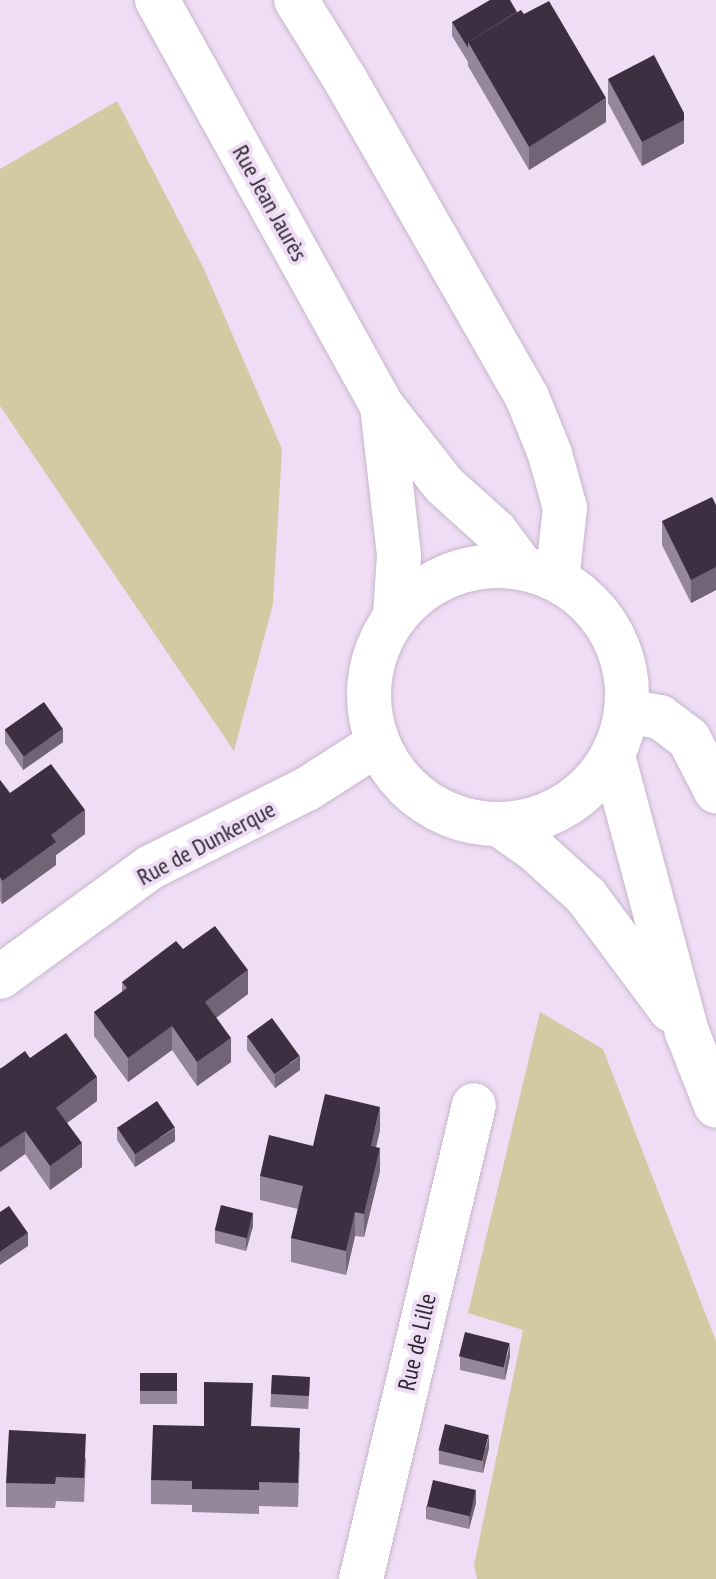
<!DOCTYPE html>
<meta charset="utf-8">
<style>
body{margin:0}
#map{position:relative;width:716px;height:1579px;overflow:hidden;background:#efddf5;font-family:"PT Sans Narrow",sans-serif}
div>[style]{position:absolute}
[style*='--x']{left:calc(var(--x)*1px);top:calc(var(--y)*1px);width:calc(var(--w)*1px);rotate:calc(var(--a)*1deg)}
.green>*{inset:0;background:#d2caa2}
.roads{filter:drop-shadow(0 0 2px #c7b5cc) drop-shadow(0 0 2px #c7b5cc)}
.minor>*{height:44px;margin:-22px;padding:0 22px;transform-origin:22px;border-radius:22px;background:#fff}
.tertiary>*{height:44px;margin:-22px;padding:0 22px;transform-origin:22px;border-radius:22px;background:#fff}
.secondary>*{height:44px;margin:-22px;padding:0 22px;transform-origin:22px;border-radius:22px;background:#fff}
.secondary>.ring{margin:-22px;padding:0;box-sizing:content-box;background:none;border:44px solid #fff;border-radius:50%}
.wall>*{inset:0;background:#96869b;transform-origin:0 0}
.shaded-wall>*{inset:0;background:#726377}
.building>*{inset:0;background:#3d2f41;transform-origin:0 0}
span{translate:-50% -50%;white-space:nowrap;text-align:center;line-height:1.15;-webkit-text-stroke:8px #efddf5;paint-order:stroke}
.street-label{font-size:24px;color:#2e2730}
</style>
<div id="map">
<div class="green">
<i style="clip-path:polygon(117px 101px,204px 269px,282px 449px,273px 604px,234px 751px,0 406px,0 169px)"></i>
<i style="clip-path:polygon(540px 1012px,603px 1049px,716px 1341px,716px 1579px,477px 1579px,474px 1565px,523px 1330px,468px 1313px)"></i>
</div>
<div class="roads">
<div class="minor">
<i style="--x:296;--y:0;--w:95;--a:58.3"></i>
<i style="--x:346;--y:81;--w:364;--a:60.2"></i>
<i style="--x:527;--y:397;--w:61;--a:68"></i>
<i style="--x:550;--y:454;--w:56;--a:74.5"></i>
<i style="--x:565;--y:508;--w:72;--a:96.3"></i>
<i style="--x:0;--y:977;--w:187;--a:-36.1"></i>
<i style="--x:151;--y:867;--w:174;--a:-26.6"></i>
<i style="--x:307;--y:789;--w:83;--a:-32.7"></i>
<i style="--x:361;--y:1579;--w:487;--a:-76.6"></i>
</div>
<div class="tertiary">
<i style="--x:626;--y:711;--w:35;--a:10"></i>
<i style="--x:660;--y:717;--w:36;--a:37"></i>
<i style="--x:689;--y:739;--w:59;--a:62.6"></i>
</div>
<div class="secondary">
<i style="--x:157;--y:0;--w:464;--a:61"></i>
<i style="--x:382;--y:406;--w:100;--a:51.9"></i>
<i style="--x:444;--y:485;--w:70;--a:42.1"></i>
<i style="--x:496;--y:532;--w:44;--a:53.4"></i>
<i style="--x:382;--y:406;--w:151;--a:83.5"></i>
<i style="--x:399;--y:556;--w:59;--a:93.9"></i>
<i class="ring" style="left:369px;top:566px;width:214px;height:214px"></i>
<i style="--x:613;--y:756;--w:286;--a:75"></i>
<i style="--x:687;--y:1032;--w:79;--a:68.6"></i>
<i style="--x:500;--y:825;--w:39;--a:35"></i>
<i style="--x:532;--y:847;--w:73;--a:42.2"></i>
<i style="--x:586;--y:896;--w:142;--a:53.3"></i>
</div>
</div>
<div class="wall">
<i style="clip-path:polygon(517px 12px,606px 122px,529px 170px,468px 66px,468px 62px,452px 36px,452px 22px)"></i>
<i style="clip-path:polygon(608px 79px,684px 143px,642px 166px,608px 103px)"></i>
<i style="clip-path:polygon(716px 505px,716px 590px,691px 603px,662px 545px,662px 521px)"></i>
<i style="clip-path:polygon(5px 730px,63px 742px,23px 770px,5px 743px)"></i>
<i style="clip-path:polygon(0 780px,10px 793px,85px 834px,56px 855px,56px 865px,2px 904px,0 901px)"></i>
<i style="clip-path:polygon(183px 949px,248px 994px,216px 1018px,231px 1062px,197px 1086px,172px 1050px,128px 1082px,94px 1036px,94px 1012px,122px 992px,122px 982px)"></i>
<i style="clip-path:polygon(247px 1036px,300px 1070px,275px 1088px,247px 1050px)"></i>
<i style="clip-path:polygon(30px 1058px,97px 1101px,67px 1123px,82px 1167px,50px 1190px,25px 1154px,0 1172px,0 1068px)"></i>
<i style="clip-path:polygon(117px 1127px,175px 1141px,135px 1167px,117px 1140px)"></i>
<i style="clip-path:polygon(380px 1130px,376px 1147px,380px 1171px,364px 1237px,355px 1236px,346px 1275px,291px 1262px,291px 1238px,298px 1209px,260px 1200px,260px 1176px,313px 1146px)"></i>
<i style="clip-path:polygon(253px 1226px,246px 1251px,215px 1243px,215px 1230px)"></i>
<i style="clip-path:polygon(510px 1356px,505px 1380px,460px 1370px,460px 1357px)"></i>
<i style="left:140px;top:1373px;width:37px;height:31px"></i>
<i style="left:272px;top:1375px;width:38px;height:32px;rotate:3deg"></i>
<i style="clip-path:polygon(252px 1427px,300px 1452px,298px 1507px,259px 1506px,259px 1514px,192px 1512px,192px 1505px,151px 1504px,151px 1480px)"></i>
<i style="clip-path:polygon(489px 1448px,483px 1473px,439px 1464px,439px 1450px)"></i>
<i style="clip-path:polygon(86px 1458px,84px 1502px,56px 1501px,55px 1508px,6px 1507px,6px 1483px)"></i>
<i style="clip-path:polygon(476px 1503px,469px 1529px,426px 1519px,426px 1506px)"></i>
</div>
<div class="shaded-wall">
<i style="clip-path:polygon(606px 98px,606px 122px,529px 170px,529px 147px)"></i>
<i style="clip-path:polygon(684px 113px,684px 143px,642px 166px,642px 142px)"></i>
<i style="clip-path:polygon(716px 567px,716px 590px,691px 603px,691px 580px)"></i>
<i style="clip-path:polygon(63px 729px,63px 742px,23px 770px,23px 757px)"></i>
<i style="clip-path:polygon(85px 810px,85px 834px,56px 855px,56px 865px,2px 904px,2px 881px,51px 835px)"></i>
<i style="clip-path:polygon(248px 970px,248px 994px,205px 1026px,205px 1002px)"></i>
<i style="clip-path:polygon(172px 1026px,172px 1050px,128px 1082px,128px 1058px)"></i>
<i style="clip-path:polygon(231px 1038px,231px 1062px,197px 1086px,197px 1062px)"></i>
<i style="clip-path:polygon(300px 1056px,300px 1070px,275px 1088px,275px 1075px)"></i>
<i style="clip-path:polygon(97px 1077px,97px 1101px,56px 1131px,56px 1108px)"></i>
<i style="clip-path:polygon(380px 1107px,380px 1130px,371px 1169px,371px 1146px)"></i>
<i style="clip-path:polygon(175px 1128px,175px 1141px,135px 1167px,135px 1154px)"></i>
<i style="clip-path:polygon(25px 1131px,25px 1154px,0 1172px,0 1148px)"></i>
<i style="clip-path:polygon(82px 1143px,82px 1167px,50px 1190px,50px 1166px)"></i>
<i style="clip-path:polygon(380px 1148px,380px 1171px,364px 1237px,364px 1214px)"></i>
<i style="clip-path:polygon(355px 1212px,355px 1236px,346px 1275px,346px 1251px)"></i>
<i style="clip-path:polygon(253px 1213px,253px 1226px,246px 1251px,246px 1237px)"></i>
<i style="clip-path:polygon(28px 1233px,28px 1246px,0 1265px,0 1252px)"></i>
<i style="clip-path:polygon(510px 1343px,510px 1356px,505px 1380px,505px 1367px)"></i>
<i style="clip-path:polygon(489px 1435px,489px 1448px,483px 1473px,483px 1460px)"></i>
<i style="clip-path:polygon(476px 1490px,476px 1503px,469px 1529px,469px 1515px)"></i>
</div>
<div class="building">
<i style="clip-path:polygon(490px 0,510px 0,517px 12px,468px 42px,468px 48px,452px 22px)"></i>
<i style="clip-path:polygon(549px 1px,606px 98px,529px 147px,468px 42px,521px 10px,524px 14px)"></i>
<i style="clip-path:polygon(654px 55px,684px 113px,684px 120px,642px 142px,608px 79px)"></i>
<i style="clip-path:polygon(712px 497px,716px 505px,716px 567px,691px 580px,662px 521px)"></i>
<i style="left:44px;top:702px;width:33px;height:48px;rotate:55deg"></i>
<i style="clip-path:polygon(51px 764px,85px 810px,51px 835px,56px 842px,2px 881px,0 877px,0 780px,10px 793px)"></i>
<i style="clip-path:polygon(215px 926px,248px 970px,205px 1002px,231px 1038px,197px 1062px,172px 1026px,128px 1058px,94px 1012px,127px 988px,122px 982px,176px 941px,183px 949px)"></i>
<i style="left:272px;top:1018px;width:47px;height:31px;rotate:54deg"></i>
<i style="clip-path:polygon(66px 1033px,97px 1077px,56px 1108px,82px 1143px,50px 1166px,25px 1131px,0 1148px,0 1069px,25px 1051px,30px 1058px)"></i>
<i style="clip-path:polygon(325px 1094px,380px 1107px,371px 1146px,380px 1148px,364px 1214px,355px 1212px,346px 1251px,291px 1238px,303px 1186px,260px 1176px,269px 1135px,313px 1146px)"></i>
<i style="left:157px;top:1101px;width:32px;height:48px;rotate:56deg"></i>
<i style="left:221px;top:1205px;width:33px;height:26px;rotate:14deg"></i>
<i style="clip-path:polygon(9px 1206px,28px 1233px,0 1252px,0 1212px)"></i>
<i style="left:465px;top:1332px;width:46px;height:25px;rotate:14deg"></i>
<i style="left:140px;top:1373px;width:37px;height:18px"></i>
<i style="left:272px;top:1375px;width:38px;height:19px;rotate:3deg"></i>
<i style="clip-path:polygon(204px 1382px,253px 1383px,251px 1426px,300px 1428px,298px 1483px,259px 1482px,259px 1490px,192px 1489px,192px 1481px,151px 1480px,153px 1425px,204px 1426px)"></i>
<i style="left:445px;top:1424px;width:45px;height:27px;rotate:14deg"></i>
<i style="clip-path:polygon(9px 1430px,86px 1434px,84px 1478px,56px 1477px,55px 1484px,6px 1483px)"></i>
<i style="left:433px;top:1480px;width:44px;height:27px;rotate:13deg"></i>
</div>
<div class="street-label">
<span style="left:270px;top:203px;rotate:61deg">Rue Jean Jaurès</span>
<span style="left:206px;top:843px;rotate:-28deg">Rue de Dunkerque</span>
<span style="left:417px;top:1342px;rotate:-77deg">Rue de Lille</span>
</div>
</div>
